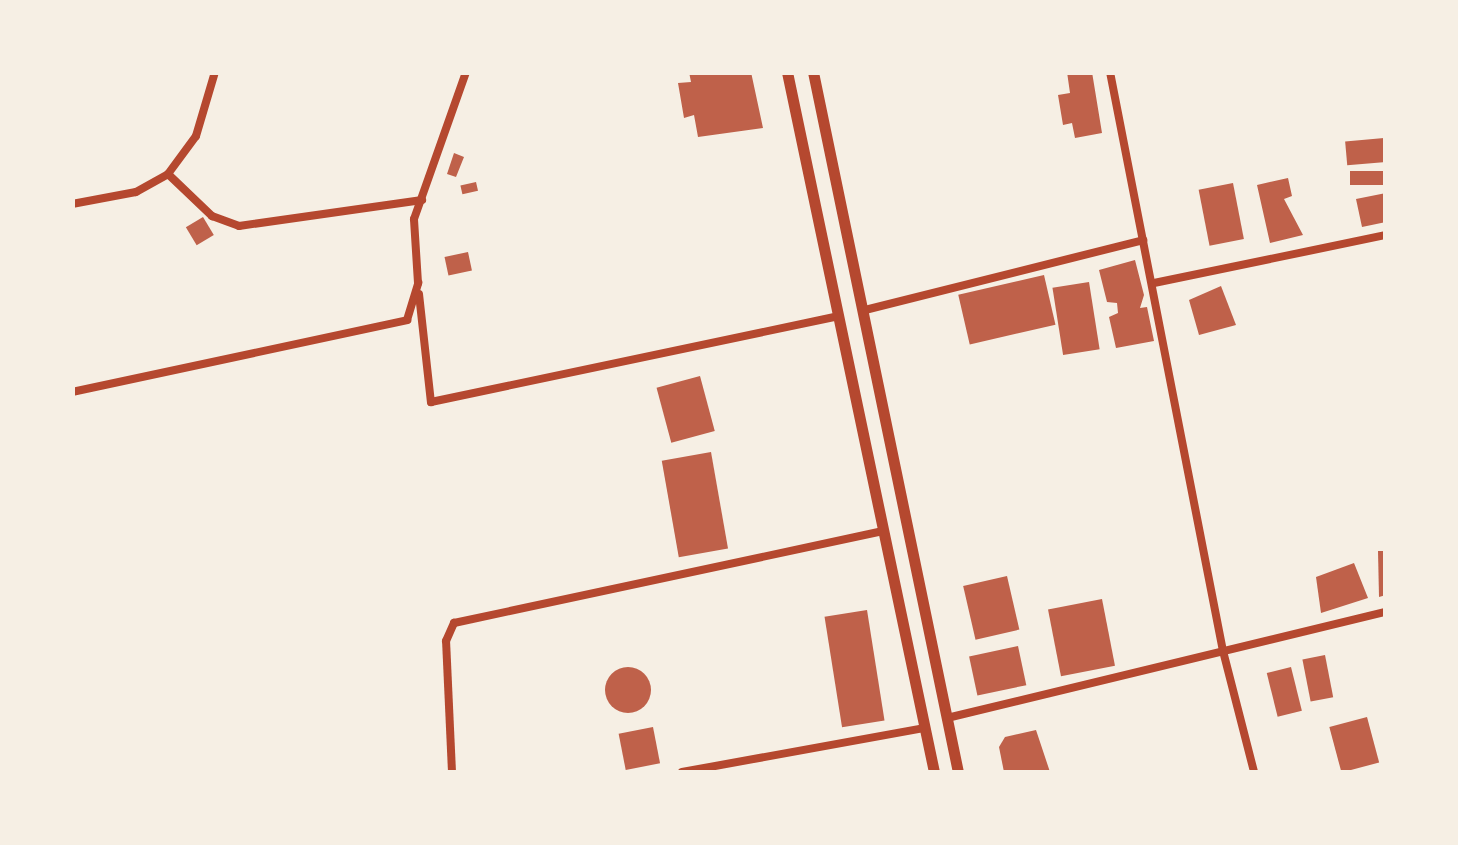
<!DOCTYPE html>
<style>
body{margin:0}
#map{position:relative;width:1458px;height:845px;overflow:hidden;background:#f6efe4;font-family:Poppins,sans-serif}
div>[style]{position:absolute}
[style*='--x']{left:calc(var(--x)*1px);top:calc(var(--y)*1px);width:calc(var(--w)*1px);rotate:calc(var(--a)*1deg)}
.building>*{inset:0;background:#bf614a;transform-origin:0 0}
.round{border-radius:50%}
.minor>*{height:8px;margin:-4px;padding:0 4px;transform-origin:4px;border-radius:4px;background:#b5482f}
.trunk>*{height:11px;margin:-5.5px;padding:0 5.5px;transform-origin:5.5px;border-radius:5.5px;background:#b5482f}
span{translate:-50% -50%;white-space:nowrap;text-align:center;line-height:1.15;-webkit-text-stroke:8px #f6efe4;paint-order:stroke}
.frame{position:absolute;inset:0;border:75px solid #f6efe4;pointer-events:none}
</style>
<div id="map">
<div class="building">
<i style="clip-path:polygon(689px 72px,751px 72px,763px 128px,698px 137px,694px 115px,684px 118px,678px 83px,691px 82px)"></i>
<i style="clip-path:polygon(1067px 72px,1092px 72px,1102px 133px,1075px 138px,1072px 123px,1063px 125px,1058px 95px,1070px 93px)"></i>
<i style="left:1384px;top:138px;width:24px;height:39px;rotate:85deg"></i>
<i style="clip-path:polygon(454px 153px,464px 157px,456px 177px,447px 174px)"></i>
<i style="left:1386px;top:171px;width:14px;height:36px;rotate:90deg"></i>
<i style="clip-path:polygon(1288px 178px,1292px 196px,1284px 199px,1303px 235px,1270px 243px,1257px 185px)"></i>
<i style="left:476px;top:182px;width:9px;height:16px;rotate:77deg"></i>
<i style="left:1233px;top:183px;width:57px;height:35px;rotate:79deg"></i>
<i style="clip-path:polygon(1386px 193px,1386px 222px,1362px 227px,1356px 199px)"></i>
<i style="left:203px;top:217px;width:21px;height:20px;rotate:59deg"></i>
<i style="left:468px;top:252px;width:19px;height:24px;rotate:78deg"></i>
<i style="clip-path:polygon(1135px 260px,1144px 295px,1140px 308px,1147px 307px,1154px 341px,1116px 348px,1109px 317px,1118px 313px,1117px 303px,1107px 302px,1099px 270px)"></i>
<i style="left:1044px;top:275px;width:51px;height:88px;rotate:77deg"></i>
<i style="left:1089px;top:282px;width:68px;height:37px;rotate:81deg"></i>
<i style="clip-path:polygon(1221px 286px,1236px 325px,1199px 335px,1189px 300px)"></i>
<i style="left:700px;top:376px;width:57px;height:45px;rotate:75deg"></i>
<i style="left:711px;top:452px;width:98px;height:50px;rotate:80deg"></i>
<i style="clip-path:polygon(1378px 551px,1386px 551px,1386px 595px,1379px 597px)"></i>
<i style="clip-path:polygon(1354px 563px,1368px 598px,1321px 613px,1316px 577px)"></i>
<i style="left:1007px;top:576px;width:55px;height:45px;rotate:77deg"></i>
<i style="left:1102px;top:599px;width:68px;height:55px;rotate:79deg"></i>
<i style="left:867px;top:610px;width:112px;height:43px;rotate:81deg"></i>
<i style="left:1018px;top:646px;width:40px;height:50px;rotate:78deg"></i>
<i style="left:1325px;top:655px;width:43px;height:23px;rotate:79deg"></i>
<i style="left:1291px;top:667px;width:45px;height:25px;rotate:76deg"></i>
<i class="round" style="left:605px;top:667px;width:46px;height:46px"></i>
<i style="left:1367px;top:717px;width:47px;height:39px;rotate:75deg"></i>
<i style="left:653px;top:727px;width:37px;height:35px;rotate:79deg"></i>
<i style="clip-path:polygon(1036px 730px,1050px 772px,1004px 772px,999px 747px,1005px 737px)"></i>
</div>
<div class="minor">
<i style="--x:1110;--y:72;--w:590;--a:78.96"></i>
<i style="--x:1223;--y:651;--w:125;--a:75.6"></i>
<i style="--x:168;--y:174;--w:61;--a:43.7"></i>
<i style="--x:212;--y:216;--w:29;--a:20"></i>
<i style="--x:239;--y:226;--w:185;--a:-8.1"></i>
<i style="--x:72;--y:204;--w:65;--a:-10.6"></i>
<i style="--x:136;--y:192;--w:37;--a:-29"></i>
<i style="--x:168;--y:174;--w:47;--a:-53.6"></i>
<i style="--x:196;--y:136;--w:67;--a:-73.5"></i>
<i style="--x:1154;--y:283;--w:237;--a:-11.7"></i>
<i style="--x:419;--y:294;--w:109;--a:83.7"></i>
<i style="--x:431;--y:402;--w:417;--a:-11.9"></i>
<i style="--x:865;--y:310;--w:287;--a:-14.1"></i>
<i style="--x:72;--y:392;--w:343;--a:-12.1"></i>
<i style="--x:407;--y:320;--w:39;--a:-73"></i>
<i style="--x:418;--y:283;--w:64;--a:-93.6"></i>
<i style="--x:414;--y:219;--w:156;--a:-70.5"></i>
<i style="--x:947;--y:718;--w:452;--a:-13.6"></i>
<i style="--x:452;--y:772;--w:131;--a:-92.6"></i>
<i style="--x:446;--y:641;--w:20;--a:-66"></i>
<i style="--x:454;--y:623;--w:440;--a:-12.1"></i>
<i style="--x:682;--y:772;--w:247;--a:-10.3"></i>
</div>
<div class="trunk">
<i style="--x:787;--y:72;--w:715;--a:78.14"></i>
<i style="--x:813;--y:72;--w:715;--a:78.3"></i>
</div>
<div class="frame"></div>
</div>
